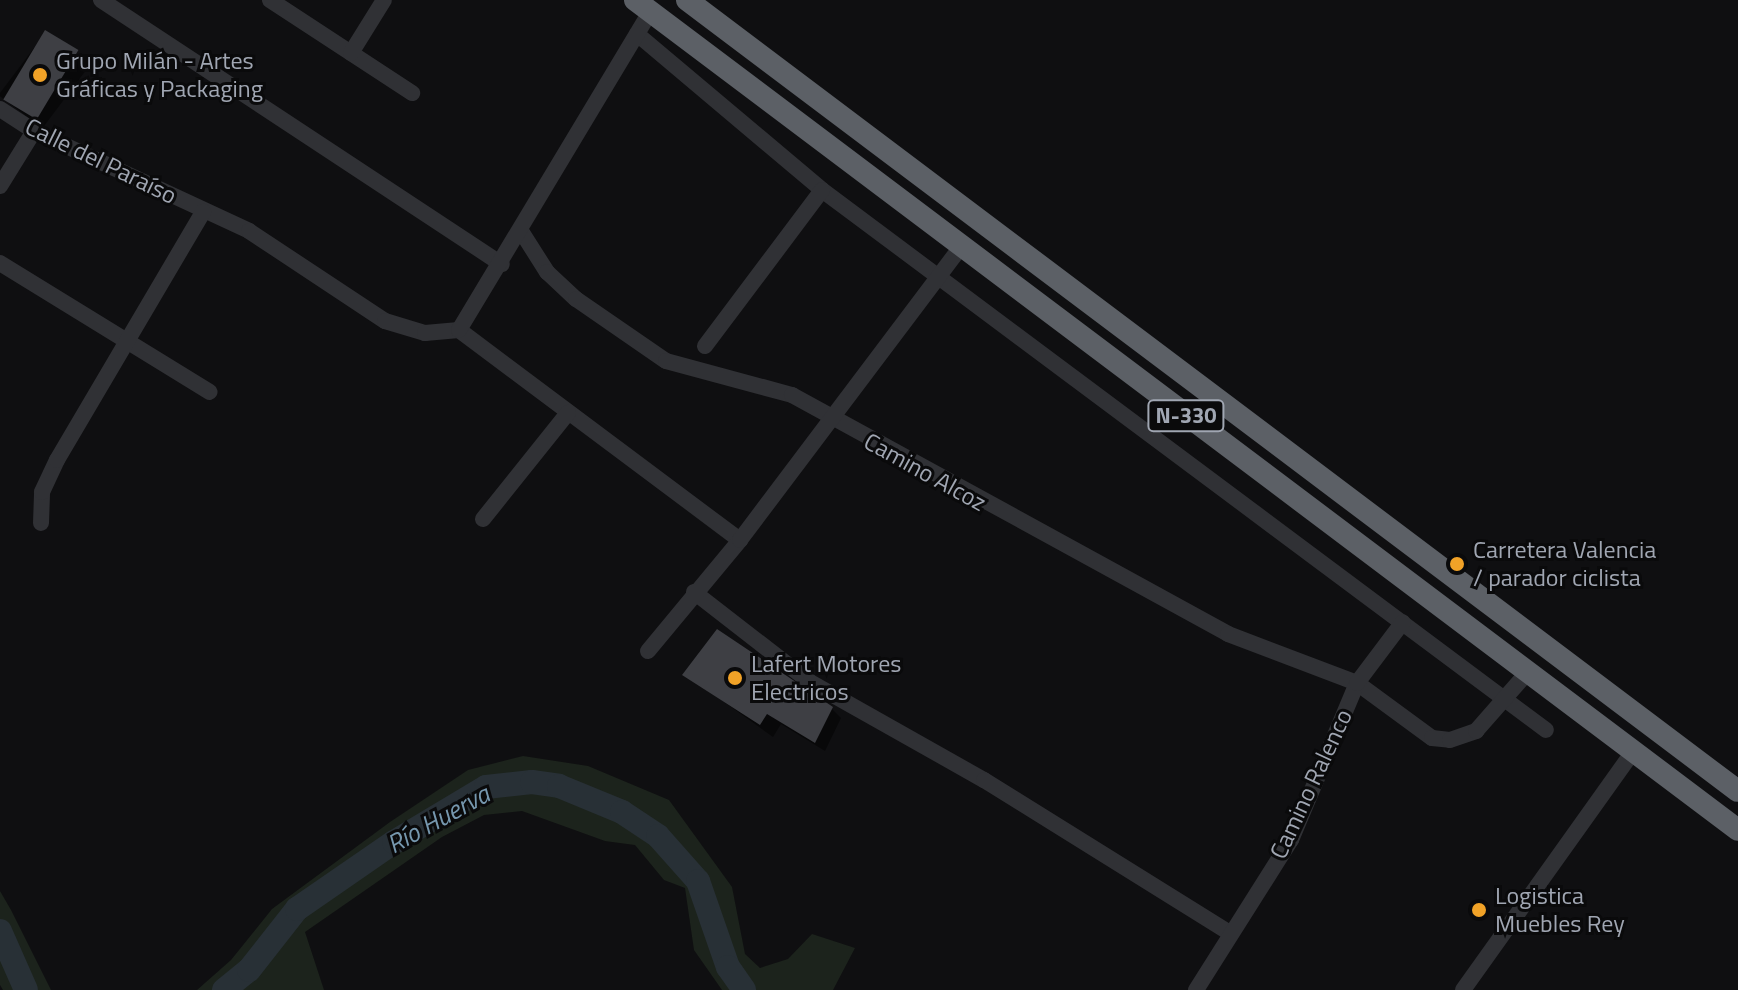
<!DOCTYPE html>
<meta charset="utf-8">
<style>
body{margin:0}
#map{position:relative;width:1738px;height:990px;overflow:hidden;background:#0f0f11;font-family:"Titillium Web",sans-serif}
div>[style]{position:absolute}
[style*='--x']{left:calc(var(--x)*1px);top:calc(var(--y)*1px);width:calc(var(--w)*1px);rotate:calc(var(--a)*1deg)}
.green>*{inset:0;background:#1c231c}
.shadow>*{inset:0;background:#0007;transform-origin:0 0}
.river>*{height:24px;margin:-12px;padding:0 12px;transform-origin:12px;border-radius:12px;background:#283036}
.building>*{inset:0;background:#3e3f44;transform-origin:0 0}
.minor>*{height:16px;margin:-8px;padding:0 8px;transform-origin:8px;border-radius:8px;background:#303135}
.highway>*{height:22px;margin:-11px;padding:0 11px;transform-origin:11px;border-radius:11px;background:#5c6066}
.dots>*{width:22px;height:22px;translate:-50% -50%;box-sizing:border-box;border:4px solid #0a0a0b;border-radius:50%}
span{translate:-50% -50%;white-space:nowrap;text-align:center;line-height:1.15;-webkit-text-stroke:6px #0a0a0b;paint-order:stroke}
.shield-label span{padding:2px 6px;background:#0a0a0b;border:2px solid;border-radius:6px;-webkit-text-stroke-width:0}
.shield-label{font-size:22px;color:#a0a6b2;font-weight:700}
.poi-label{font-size:24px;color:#a0a6b2}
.left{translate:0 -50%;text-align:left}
.street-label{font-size:24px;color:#a0a6b2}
.water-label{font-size:26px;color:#7697ae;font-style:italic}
</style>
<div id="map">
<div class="green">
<i style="clip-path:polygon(523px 756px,588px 766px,669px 800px,732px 887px,745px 954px,760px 968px,788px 959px,812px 934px,855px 948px,833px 990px,722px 990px,694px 950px,685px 888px,664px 880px,635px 845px,605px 841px,522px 811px,484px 815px,442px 837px,305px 932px,324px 990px,197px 990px,231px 960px,272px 909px,390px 822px,468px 770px)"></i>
<i style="clip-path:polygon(0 891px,11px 910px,51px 990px,3px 990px,0 985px)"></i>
</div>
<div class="shadow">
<i style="left:46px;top:32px;width:55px;height:79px;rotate:37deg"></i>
<i style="clip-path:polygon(685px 674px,832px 709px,841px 718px,825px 751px,781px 724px,773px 737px)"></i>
</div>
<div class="river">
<i style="--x:0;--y:931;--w:64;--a:66.2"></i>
<i style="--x:224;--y:990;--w:32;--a:-39"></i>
<i style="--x:249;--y:970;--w:78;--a:-51.8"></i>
<i style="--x:297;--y:909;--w:118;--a:-34.6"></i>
<i style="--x:394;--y:842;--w:107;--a:-30.9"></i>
<i style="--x:486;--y:787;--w:46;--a:-6.2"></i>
<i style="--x:532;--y:782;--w:27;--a:8"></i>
<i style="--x:559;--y:786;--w:68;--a:22.4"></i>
<i style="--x:622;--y:812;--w:43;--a:33.7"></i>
<i style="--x:658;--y:836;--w:60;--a:48.4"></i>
<i style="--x:698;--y:881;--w:91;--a:70.8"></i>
<i style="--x:728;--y:967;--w:28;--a:55"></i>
</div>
<div class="building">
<i style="left:45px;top:30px;width:39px;height:81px;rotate:31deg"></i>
<i style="clip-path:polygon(717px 629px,833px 707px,815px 743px,767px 714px,760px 725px,682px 675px)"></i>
</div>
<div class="minor">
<i style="--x:101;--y:0;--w:480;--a:33.4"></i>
<i style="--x:270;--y:0;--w:170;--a:33.2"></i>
<i style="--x:637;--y:34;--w:242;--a:40.1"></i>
<i style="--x:822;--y:190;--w:903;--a:36.72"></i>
<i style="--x:351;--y:53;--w:62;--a:-58.1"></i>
<i style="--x:0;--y:109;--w:40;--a:32.9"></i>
<i style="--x:34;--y:131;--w:237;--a:24.9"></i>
<i style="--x:249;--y:231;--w:163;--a:33.5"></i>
<i style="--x:385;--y:321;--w:42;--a:16.7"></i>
<i style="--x:425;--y:333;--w:34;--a:-5"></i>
<i style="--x:459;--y:330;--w:351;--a:36.8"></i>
<i style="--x:0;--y:186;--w:65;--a:-58.3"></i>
<i style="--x:521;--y:231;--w:49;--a:57.6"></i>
<i style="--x:547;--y:272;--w:40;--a:43"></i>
<i style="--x:576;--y:299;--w:109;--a:34.6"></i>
<i style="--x:666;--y:361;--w:131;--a:15.1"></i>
<i style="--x:792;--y:395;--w:497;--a:28.7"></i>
<i style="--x:1228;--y:634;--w:138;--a:20.8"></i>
<i style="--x:1357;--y:683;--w:93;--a:36.3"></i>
<i style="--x:1432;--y:738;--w:18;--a:6"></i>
<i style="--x:1450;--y:740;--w:28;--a:-19"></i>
<i style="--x:1476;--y:731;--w:76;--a:-48.7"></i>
<i style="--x:0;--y:263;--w:246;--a:31.6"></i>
<i style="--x:459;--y:330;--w:372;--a:-59"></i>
<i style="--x:705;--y:346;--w:195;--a:-53.1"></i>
<i style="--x:483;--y:519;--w:136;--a:-51.3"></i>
<i style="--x:41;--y:523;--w:31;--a:-88"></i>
<i style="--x:42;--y:492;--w:35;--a:-65"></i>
<i style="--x:57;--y:460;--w:288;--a:-59.5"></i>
<i style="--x:694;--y:592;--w:147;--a:37.8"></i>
<i style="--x:810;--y:682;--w:200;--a:29.4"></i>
<i style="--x:984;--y:780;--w:290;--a:31.9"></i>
<i style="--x:648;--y:651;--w:144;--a:-50.3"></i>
<i style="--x:740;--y:540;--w:367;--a:-53"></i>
<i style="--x:1196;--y:990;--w:178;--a:-57.7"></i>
<i style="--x:1291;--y:840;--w:170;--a:-67.2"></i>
<i style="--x:1357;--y:683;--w:76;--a:-53"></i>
<i style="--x:1463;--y:990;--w:291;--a:-54.5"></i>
</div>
<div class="highway">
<i style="--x:635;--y:0;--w:1380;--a:36.96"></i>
<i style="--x:687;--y:0;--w:1315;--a:36.97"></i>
</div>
<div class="dots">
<i style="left:40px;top:75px;background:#f1a227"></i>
<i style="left:1457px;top:564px;background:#f1a227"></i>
<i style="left:735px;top:678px;background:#f1a227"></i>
<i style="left:1479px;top:910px;background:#f1a227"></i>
</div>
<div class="shield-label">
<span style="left:1186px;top:416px">N-330</span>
</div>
<div class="poi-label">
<span class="left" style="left:56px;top:75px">Grupo Milán - Artes<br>Gráficas y Packaging</span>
<span class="left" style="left:1473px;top:564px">Carretera Valencia<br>/ parador ciclista</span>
<span class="left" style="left:751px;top:678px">Lafert Motores<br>Electricos</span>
<span class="left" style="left:1495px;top:910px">Logistica<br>Muebles Rey</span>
</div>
<div class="street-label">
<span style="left:101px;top:161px;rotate:26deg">Calle del Paraíso</span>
<span style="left:925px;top:472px;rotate:29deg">Camino Alcoz</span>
<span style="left:1311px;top:784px;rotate:-65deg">Camino Ralenco</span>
</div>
<div class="water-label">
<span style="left:438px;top:819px;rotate:-29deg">Río Huerva</span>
</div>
</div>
